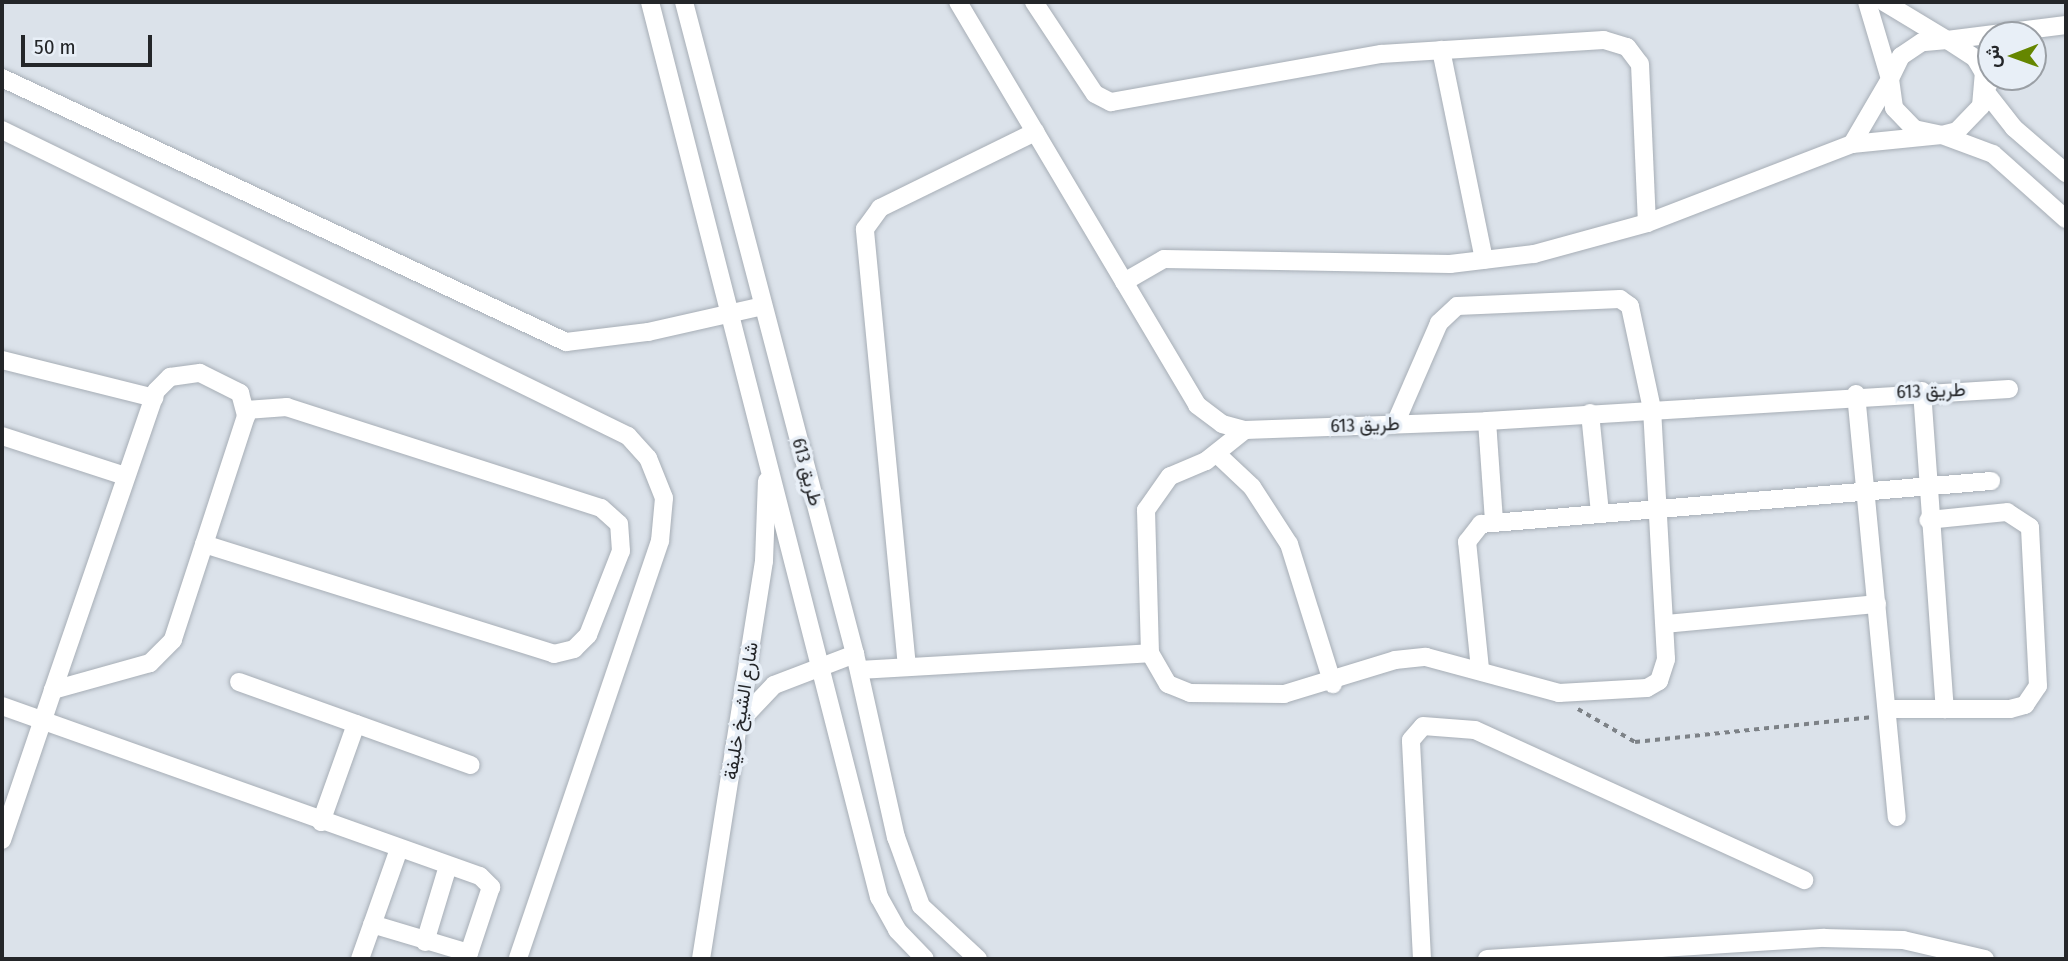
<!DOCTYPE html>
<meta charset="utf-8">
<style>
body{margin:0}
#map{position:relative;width:2068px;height:961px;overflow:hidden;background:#dbe2ea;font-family:"Fira Sans Condensed",Vazirmatn,sans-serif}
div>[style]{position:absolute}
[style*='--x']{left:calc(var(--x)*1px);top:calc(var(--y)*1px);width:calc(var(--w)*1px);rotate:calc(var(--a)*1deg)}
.path>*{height:3.5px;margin-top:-1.75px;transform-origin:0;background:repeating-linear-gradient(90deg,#7d8287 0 5px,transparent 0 10px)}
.roads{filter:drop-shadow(0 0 2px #a7aeb6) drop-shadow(0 0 2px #a7aeb6)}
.minor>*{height:18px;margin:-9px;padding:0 9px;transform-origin:9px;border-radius:9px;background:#fff}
span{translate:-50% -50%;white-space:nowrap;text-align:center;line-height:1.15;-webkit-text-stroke:7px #e8eff7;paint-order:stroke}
.street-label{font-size:19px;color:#242629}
.frame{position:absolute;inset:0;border:4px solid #242629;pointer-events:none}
.north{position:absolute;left:1977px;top:21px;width:70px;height:70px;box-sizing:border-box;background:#e8eff7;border:2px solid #9a9fa5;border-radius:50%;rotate:269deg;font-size:19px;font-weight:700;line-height:28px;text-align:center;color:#242629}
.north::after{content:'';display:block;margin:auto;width:24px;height:32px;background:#658600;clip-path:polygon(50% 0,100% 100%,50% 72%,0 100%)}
.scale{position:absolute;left:21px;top:35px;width:131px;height:32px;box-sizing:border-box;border:4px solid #242629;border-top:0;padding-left:9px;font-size:21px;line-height:24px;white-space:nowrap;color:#242629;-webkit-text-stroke:5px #e8eff7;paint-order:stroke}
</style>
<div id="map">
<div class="path">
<i style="--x:1578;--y:709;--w:66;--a:30.1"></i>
<i style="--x:1635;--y:742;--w:237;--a:-6"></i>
</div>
<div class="roads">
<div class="minor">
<i style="--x:650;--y:2;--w:924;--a:75.65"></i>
<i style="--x:879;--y:897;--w:38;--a:61"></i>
<i style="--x:897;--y:930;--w:40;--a:46"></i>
<i style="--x:684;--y:2;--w:674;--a:75.3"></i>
<i style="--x:855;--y:654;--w:188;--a:77.4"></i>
<i style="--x:896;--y:837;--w:73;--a:70.1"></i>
<i style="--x:921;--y:906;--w:78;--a:42.9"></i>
<i style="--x:958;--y:2;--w:469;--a:59.3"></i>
<i style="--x:1197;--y:405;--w:31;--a:37"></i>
<i style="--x:1222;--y:424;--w:24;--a:15"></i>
<i style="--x:1245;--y:430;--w:242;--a:-2.1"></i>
<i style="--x:1487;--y:421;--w:523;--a:-3.51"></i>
<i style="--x:1034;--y:2;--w:110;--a:56.5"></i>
<i style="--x:1095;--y:94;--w:18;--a:27"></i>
<i style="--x:1111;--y:102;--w:274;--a:-10.1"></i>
<i style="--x:1381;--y:54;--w:223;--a:-3.6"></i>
<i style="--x:1604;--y:40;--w:24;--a:17"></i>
<i style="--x:1627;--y:47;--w:21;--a:53"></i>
<i style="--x:1640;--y:64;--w:159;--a:87.5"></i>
<i style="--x:1884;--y:2;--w:74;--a:31.1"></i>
<i style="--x:1947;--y:40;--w:120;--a:-7.2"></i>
<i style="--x:1441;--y:50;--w:214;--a:78.4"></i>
<i style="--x:2;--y:78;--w:623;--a:25.08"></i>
<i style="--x:566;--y:342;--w:83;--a:-7"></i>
<i style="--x:648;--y:332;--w:118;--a:-12.7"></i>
<i style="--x:1989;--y:83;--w:9;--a:117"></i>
<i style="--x:1985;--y:91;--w:47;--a:51.9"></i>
<i style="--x:2014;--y:128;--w:69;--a:40.9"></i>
<i style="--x:2;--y:130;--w:697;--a:26.05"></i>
<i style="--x:628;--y:436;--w:30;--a:48"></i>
<i style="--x:648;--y:458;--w:43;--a:68.2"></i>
<i style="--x:664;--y:498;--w:43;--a:95.3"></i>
<i style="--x:660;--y:541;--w:441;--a:108.8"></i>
<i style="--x:1852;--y:144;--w:75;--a:-59.7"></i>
<i style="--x:1890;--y:79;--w:80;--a:-106.6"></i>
<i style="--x:1124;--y:282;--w:46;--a:-29.9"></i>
<i style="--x:1164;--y:259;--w:286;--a:1"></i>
<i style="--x:1450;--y:264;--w:85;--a:-6.8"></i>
<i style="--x:1534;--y:254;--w:117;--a:-15.3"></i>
<i style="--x:1647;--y:223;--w:220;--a:-21.1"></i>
<i style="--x:1852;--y:144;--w:90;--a:-5.7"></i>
<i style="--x:1942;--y:135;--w:16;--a:-15"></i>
<i style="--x:1957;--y:131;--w:35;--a:-46"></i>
<i style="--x:1981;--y:106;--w:33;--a:-85"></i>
<i style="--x:1984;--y:73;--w:17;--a:-121"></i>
<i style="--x:1975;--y:58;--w:33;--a:-147"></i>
<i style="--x:1947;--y:40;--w:25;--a:175"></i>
<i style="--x:1922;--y:42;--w:25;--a:146"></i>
<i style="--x:1901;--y:56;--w:25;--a:116"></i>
<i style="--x:1890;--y:79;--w:29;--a:82"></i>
<i style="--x:1894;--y:108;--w:29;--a:46"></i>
<i style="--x:1914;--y:129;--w:29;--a:12"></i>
<i style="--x:1942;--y:135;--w:54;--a:20.4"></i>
<i style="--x:1993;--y:154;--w:98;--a:41.7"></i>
<i style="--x:2;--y:360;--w:157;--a:14"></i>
<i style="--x:200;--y:373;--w:45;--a:26.6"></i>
<i style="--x:240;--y:393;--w:24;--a:75"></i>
<i style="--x:246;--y:416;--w:236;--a:108.1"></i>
<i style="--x:173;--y:640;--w:33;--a:135"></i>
<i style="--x:150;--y:663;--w:101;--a:164.4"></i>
<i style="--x:53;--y:690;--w:316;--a:-71"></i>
<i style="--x:156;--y:391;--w:20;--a:-45"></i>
<i style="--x:170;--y:377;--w:30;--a:-8"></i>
<i style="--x:1922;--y:391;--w:319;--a:85.9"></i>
<i style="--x:1856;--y:394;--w:425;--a:84.5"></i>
<i style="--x:1590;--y:413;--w:100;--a:84.3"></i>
<i style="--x:1487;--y:421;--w:101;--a:86"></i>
<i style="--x:1245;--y:430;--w:50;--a:141.5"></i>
<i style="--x:1206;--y:461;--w:39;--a:157"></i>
<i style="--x:1170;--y:476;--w:42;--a:125.2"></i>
<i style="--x:1146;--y:510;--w:143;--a:88.4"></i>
<i style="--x:1150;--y:653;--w:36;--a:60"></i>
<i style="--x:1168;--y:684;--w:24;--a:22"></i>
<i style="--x:1190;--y:693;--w:94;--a:0.6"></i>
<i style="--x:1284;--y:694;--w:116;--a:-17"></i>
<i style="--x:1395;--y:660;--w:31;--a:-6"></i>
<i style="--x:1426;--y:657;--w:138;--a:15.1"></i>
<i style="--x:1559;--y:693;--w:88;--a:-3.3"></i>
<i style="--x:1647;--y:688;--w:14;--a:-30"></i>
<i style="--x:1659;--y:681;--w:23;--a:-72"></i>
<i style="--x:1666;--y:659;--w:250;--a:-93.2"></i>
<i style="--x:1652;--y:409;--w:105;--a:-102.1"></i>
<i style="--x:1630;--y:306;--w:12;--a:-145"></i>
<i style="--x:1620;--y:299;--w:163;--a:177.5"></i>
<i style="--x:1457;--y:306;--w:25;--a:137"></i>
<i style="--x:1439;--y:323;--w:110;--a:113.5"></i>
<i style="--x:2;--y:436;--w:129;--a:18"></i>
<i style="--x:1217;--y:454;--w:48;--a:43.3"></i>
<i style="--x:1252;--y:487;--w:68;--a:57"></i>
<i style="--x:1289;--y:544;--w:147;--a:72.6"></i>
<i style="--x:204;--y:544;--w:367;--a:17.4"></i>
<i style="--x:554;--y:654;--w:21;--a:-14"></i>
<i style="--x:574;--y:649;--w:20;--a:-45"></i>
<i style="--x:588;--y:635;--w:90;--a:-68.6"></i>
<i style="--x:621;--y:551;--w:27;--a:-94"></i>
<i style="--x:619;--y:524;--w:24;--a:-138"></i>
<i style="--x:601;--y:508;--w:330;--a:-162.2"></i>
<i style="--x:287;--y:407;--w:41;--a:175.8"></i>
<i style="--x:1665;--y:624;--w:213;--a:-5.4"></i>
<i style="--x:907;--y:667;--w:440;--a:-95.5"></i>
<i style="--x:865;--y:229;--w:26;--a:-54"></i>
<i style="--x:880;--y:208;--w:173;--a:-26.1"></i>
<i style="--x:1480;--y:669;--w:128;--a:-95.8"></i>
<i style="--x:1467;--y:542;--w:23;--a:-52"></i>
<i style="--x:1481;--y:524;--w:512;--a:-4.82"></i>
<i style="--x:859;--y:670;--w:291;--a:-3.3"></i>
<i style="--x:239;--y:682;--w:246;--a:19.7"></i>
<i style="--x:2;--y:706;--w:507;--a:19.58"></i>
<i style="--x:480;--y:876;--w:16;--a:45"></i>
<i style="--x:491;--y:887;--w:70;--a:108.4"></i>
<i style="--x:469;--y:953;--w:101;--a:-163.4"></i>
<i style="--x:1887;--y:709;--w:123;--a:0"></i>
<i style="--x:2010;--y:709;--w:16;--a:-15"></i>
<i style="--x:2025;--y:705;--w:23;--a:-56"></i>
<i style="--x:2038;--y:686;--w:159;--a:-92.9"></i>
<i style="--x:2030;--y:527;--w:27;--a:-147"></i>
<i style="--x:2007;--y:512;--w:79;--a:174.2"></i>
<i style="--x:739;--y:722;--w:51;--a:-46.6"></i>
<i style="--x:774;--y:685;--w:87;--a:-20.9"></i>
<i style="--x:321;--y:822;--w:104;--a:-70.3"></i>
<i style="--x:2;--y:840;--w:158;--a:-71.2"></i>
<i style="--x:425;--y:942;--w:79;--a:-73.2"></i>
<i style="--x:360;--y:959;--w:117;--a:-70.5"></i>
<i style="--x:701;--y:959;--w:403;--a:-81"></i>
<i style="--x:764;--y:561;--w:80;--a:-87.9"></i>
<i style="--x:1422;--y:959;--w:219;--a:-92.9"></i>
<i style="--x:1411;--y:740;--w:18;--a:-49"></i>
<i style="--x:1423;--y:726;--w:52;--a:4.4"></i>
<i style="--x:1475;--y:730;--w:362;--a:24.5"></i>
<i style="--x:1487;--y:959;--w:338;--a:-3.6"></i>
<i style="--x:1824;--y:938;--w:79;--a:1.5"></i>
<i style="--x:1903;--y:940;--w:84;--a:13"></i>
</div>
</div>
<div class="street-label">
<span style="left:1931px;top:391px;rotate:-2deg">طريق 613</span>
<span style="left:1365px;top:425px;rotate:-2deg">طريق 613</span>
<span style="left:807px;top:472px;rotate:75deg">طريق 613</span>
<span style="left:741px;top:711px;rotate:-81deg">شارع الشيخ خليفة</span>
</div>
<div class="frame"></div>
<div class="north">ش</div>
<div class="scale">50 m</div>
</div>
